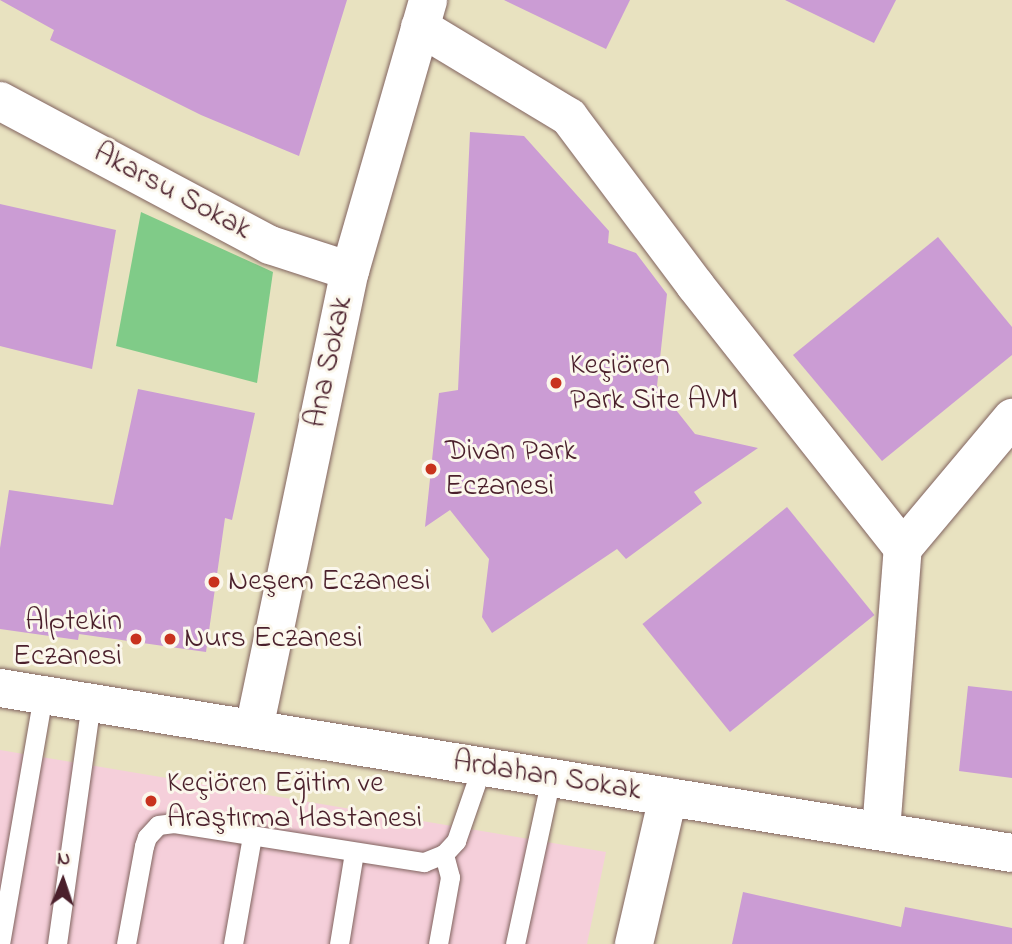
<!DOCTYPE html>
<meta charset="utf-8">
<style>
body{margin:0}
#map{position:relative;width:1012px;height:944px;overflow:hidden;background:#e8e2c0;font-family:"Indie Flower",sans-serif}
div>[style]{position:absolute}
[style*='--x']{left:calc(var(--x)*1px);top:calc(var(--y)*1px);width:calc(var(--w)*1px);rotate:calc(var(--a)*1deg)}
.built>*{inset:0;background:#f5cfda}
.green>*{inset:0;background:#80cb88}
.building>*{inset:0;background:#cb9cd4;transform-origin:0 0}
.roads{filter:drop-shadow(0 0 2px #81635f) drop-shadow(0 0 2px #81635f)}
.service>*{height:19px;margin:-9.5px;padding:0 9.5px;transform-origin:9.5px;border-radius:9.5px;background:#fff}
.minor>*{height:38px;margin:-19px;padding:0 19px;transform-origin:19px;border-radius:19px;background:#fff}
.dots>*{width:19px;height:19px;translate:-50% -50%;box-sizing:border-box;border:4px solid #fbf7ec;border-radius:50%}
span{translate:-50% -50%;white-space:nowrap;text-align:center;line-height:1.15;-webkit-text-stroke:6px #fbf7ec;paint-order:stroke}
.street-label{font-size:30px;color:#4a1f2b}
.poi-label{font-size:30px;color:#4a1f2b}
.left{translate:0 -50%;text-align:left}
.right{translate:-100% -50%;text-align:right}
.north{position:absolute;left:28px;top:846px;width:70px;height:70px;-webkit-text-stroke:5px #fbf7ec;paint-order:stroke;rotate:2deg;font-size:19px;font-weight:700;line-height:28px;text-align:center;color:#4a1f2b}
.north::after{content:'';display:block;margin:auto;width:24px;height:32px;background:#4a1f2b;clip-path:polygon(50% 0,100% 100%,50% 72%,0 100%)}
</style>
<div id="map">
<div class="built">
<i style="clip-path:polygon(0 750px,606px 852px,587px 944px,0 944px)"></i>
</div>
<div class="green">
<i style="clip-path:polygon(141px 212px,273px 272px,257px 383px,116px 346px)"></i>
</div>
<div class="building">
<i style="clip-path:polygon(0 0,347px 0,299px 156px,201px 115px,50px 40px,54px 30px)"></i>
<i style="clip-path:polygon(504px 0,630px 0,606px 49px)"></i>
<i style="clip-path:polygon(785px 0,896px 0,874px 43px)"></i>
<i style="clip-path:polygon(470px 132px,524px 136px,609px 231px,608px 243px,636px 253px,667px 294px,657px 386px,695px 434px,758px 448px,694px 492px,702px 503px,626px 559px,617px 549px,492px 633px,482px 617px,489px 559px,450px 510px,425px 527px,439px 393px,458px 390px)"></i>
<i style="clip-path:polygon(0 204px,116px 230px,92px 369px,0 346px)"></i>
<i style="clip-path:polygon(938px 237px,1012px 327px,1012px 355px,882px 461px,793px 355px)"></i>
<i style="clip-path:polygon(138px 389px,255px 413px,232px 520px,225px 518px,206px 652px,79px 634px,78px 640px,0 629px,0 548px,9px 490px,113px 505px)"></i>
<i style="left:787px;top:507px;width:139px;height:186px;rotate:51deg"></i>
<i style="clip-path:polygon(968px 686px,1012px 691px,1012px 778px,959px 771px)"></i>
<i style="clip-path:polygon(743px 892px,901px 927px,905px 907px,1012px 928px,1012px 944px,732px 944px)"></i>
</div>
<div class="roads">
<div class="service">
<i style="--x:0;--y:944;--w:253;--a:-80.2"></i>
<i style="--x:57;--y:944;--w:243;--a:-82"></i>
<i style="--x:126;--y:944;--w:100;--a:-79.6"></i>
<i style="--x:144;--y:846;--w:9;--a:-72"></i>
<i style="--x:147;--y:837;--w:16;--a:-47"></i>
<i style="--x:158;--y:825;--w:16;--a:-7"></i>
<i style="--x:174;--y:823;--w:253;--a:8.9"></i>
<i style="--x:424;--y:862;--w:22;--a:-22"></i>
<i style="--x:444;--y:854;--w:18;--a:-47"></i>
<i style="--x:456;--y:841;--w:79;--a:-70.9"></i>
<i style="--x:233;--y:944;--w:110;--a:-80"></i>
<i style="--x:339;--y:944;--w:93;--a:-80.7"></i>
<i style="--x:438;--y:944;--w:68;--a:-79.8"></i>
<i style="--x:450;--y:877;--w:24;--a:-105"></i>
<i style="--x:515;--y:944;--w:170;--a:-77.8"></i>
</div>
<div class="minor">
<i style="--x:420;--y:27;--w:174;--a:31.1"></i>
<i style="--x:569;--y:117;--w:210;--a:53.1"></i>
<i style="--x:695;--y:285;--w:335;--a:51.7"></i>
<i style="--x:903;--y:548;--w:170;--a:-50"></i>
<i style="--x:0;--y:101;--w:306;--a:28.1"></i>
<i style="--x:270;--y:245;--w:84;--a:18"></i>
<i style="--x:0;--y:688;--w:1025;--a:9.26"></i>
<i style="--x:254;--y:729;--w:468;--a:-78.2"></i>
<i style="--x:350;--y:271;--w:282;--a:-73.9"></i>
<i style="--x:881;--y:831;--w:284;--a:-85.6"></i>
<i style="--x:634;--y:944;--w:151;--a:-77"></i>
</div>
</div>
<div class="dots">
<i style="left:556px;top:383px;background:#c8321e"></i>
<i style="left:431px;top:469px;background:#c8321e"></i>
<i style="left:214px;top:582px;background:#c8321e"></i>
<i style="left:136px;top:639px;background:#c8321e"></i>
<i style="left:170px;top:639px;background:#c8321e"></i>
<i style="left:151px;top:801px;background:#c8321e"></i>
</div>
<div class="street-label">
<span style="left:172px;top:192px;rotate:28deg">Akarsu Sokak</span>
<span style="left:330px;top:362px;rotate:-78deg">Ana Sokak</span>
<span style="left:547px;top:777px;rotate:9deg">Ardahan Sokak</span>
</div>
<div class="poi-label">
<span class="left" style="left:570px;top:383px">Keçiören<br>Park Site AVM</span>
<span class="left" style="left:445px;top:469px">Divan Park<br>Eczanesi</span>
<span class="left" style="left:228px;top:582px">Neşem Eczanesi</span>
<span class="right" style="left:122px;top:639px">Alptekin<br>Eczanesi</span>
<span class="left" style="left:184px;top:639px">Nurs Eczanesi</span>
<span class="left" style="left:167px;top:801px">Keçiören Eğitim ve<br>Araştırma Hastanesi</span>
</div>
<div class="north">N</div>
</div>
